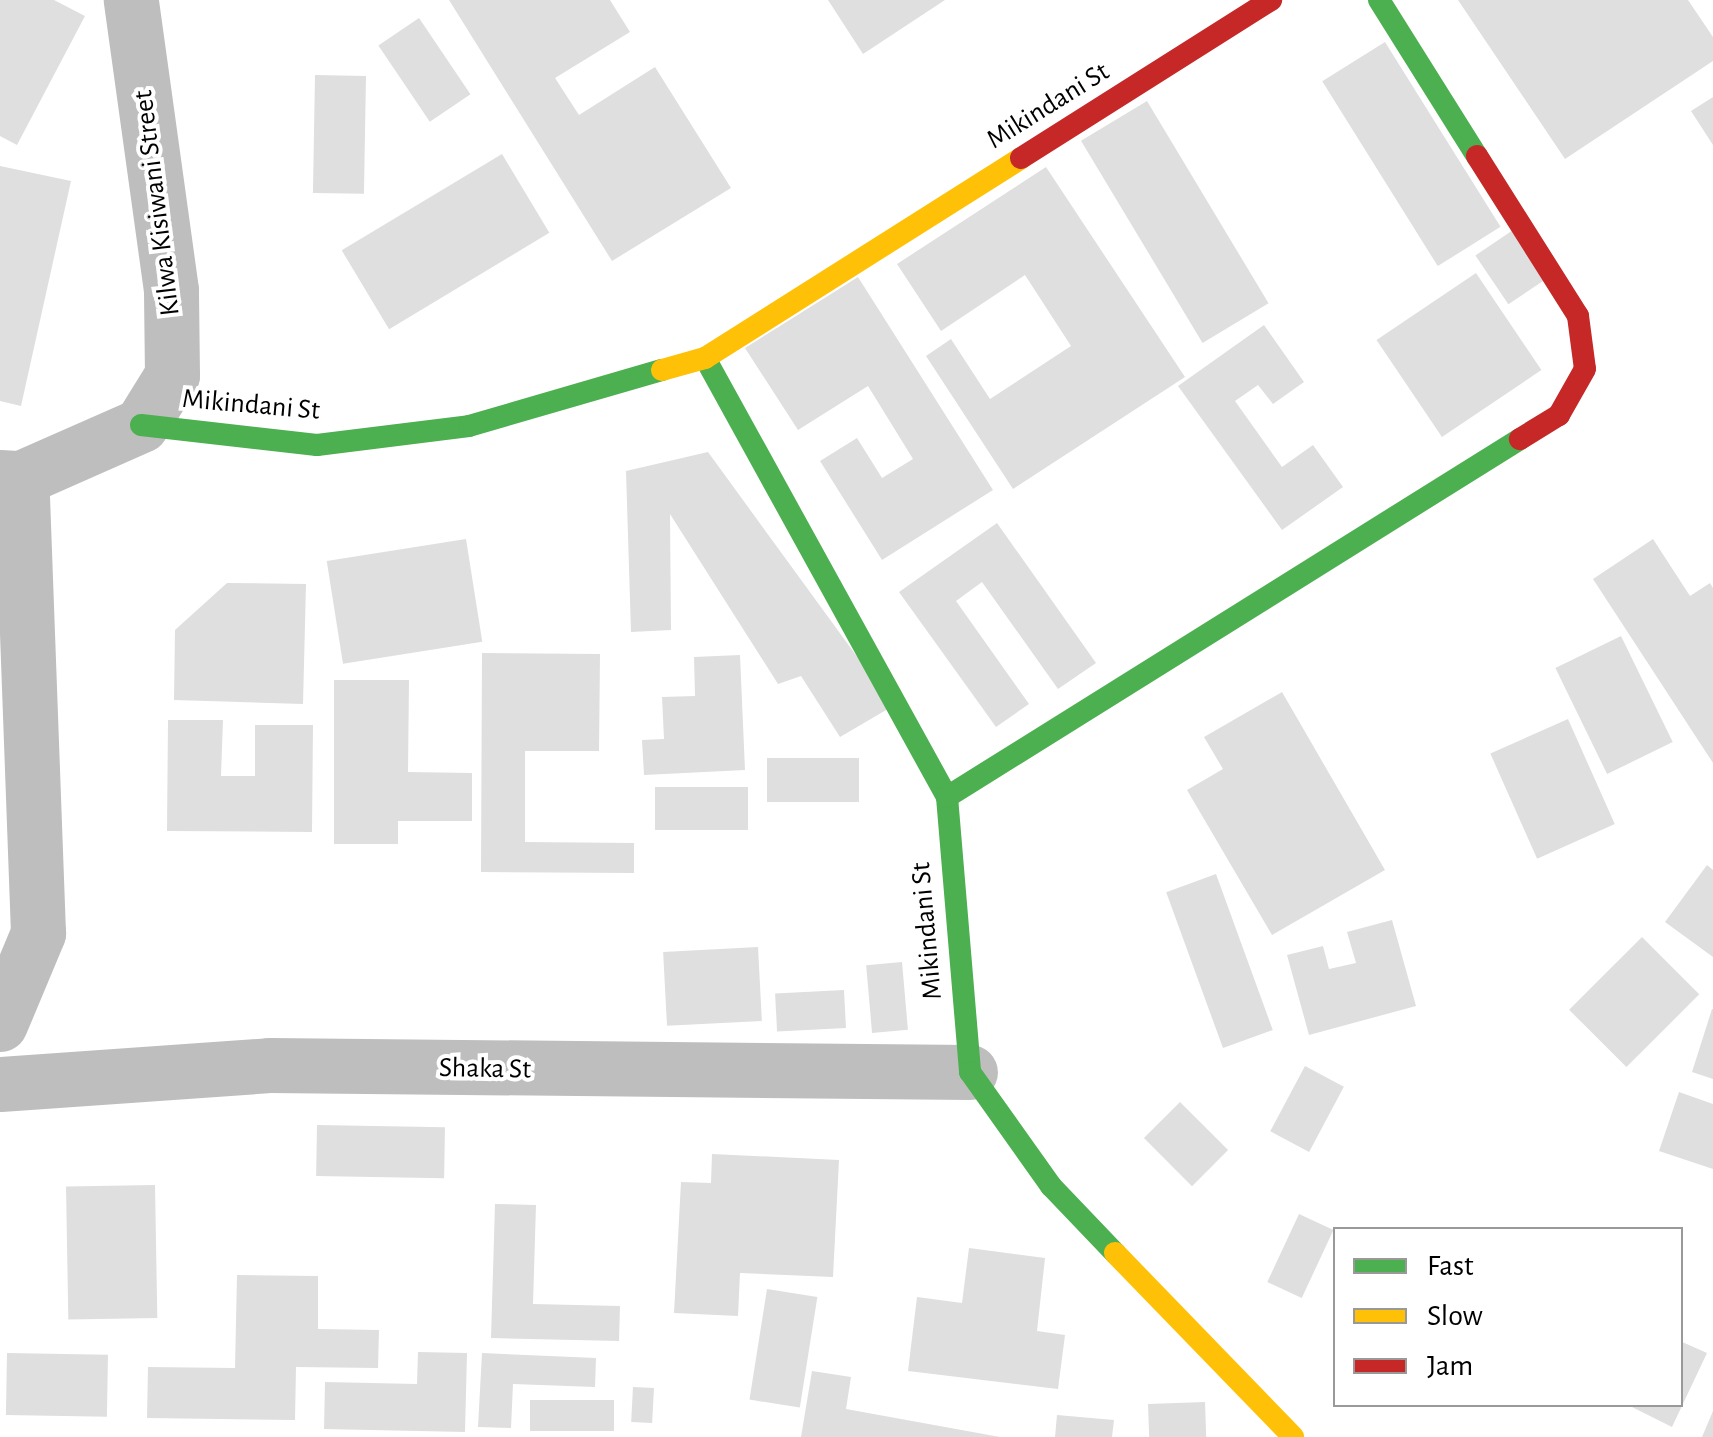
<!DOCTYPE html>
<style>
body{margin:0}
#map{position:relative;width:1713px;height:1437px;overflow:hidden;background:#fff;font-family:"Alegreya Sans",sans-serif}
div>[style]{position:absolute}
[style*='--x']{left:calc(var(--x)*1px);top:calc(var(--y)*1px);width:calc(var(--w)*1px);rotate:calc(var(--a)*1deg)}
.building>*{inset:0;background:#dfdfdf;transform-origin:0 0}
.street>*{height:55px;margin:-27.5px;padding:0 27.5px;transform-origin:27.5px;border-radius:27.5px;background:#bebebe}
.fast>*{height:22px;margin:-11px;padding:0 11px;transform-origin:11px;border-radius:11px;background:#4caf50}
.slow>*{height:22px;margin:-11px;padding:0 11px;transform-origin:11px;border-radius:11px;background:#ffc107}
.jam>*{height:22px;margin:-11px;padding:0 11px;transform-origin:11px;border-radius:11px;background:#c62828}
span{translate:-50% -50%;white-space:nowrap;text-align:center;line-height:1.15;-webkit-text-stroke:8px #fff;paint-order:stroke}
.street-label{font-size:28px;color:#000}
.legend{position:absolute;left:1333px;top:1227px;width:350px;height:180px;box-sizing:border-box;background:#fff;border:2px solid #999;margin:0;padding:12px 18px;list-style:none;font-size:30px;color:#000}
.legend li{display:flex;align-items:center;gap:20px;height:50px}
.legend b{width:50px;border:2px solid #999}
</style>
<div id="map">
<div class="building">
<i style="clip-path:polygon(0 0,54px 0,85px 16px,17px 145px,0 136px)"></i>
<i style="clip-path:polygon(449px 0,610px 0,630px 32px,555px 78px,579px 115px,655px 67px,731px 188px,612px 261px)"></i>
<i style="clip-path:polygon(828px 0,945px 0,863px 54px)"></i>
<i style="clip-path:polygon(1458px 0,1688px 0,1713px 37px,1713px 61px,1565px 159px)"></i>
<i style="left:419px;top:18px;width:92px;height:49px;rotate:56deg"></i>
<i style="left:1385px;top:42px;width:218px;height:74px;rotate:58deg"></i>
<i style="left:315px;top:75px;width:51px;height:118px;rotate:1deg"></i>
<i style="clip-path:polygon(1713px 97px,1713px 145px,1691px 111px)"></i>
<i style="left:1147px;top:101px;width:236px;height:77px;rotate:59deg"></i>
<i style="left:502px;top:154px;width:92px;height:187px;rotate:59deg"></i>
<i style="clip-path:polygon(0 166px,71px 181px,21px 406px,0 401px)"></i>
<i style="clip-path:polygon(1046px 167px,1185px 377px,1013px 489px,926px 356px,951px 339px,990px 399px,1071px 346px,1025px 275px,941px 331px,897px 264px)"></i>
<i style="left:1516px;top:228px;width:59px;height:49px;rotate:56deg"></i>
<i style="left:1476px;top:273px;width:117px;height:120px;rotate:56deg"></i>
<i style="clip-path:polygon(858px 277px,993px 490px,882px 560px,820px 461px,857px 438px,882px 478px,913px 459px,868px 386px,798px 430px,745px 348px)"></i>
<i style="clip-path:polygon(1264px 325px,1304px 382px,1273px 404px,1258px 385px,1235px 401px,1282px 467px,1313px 445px,1343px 487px,1282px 530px,1178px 386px)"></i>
<i style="clip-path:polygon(708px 452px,893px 706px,840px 737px,801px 676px,778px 684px,670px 514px,671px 630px,631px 632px,626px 471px)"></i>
<i style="clip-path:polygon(997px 523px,1096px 663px,1058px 689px,982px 582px,956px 601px,1029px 704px,996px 727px,899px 592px)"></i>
<i style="left:466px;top:539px;width:104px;height:141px;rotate:81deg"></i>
<i style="clip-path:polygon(1653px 539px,1690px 596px,1710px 583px,1713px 588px,1713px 763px,1593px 579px)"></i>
<i style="clip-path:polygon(227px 583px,306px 584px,303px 704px,174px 700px,175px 630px)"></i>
<i style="left:1621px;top:636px;width:118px;height:73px;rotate:64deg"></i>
<i style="clip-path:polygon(482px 653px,600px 654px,599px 751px,525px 751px,525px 842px,634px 843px,634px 873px,481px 872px)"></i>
<i style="clip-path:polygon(740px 655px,745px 770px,644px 775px,642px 740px,664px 739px,662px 697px,695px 696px,694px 657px)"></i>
<i style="clip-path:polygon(334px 680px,409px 680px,408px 772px,472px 773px,472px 821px,398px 821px,398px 844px,334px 844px)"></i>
<i style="clip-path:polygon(1282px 692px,1385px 870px,1272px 935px,1187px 790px,1223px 769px,1204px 737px)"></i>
<i style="left:1568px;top:719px;width:115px;height:85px;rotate:66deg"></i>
<i style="clip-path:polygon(168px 720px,223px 720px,221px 776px,255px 776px,255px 725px,313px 725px,312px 832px,167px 831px)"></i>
<i style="left:767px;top:758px;width:92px;height:44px"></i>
<i style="left:655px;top:787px;width:93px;height:43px"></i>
<i style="clip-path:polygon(1707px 865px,1713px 870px,1713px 957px,1665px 922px)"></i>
<i style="left:1216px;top:874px;width:166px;height:53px;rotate:70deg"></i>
<i style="clip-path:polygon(1392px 920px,1416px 1006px,1309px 1035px,1287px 955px,1323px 946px,1329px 969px,1356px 963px,1347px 932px)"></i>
<i style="left:1642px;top:937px;width:81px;height:103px;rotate:45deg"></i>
<i style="left:758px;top:947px;width:74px;height:95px;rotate:87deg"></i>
<i style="left:902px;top:962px;width:68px;height:36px;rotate:85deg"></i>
<i style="left:844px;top:990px;width:38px;height:69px;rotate:87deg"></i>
<i style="clip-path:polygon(1712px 1009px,1713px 1009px,1713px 1079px,1692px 1072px)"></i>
<i style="left:1305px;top:1066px;width:44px;height:74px;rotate:28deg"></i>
<i style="clip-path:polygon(1679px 1092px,1713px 1104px,1713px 1169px,1659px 1151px)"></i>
<i style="left:1180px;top:1102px;width:68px;height:51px;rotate:45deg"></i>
<i style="left:317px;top:1125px;width:128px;height:51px;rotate:1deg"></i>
<i style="clip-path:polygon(712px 1154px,839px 1160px,833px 1277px,740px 1273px,738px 1316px,674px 1313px,681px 1182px,711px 1183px)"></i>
<i style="left:155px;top:1185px;width:133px;height:89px;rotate:89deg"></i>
<i style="clip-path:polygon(495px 1204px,536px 1205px,533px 1304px,620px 1306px,619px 1341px,491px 1338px)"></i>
<i style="left:1299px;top:1214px;width:38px;height:75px;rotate:25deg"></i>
<i style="clip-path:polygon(969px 1248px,1045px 1258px,1037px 1331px,1065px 1335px,1058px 1389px,908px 1371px,917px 1297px,962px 1303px)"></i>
<i style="clip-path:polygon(237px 1275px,318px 1276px,318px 1329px,379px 1330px,378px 1368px,296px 1367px,295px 1420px,147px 1418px,148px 1367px,235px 1368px)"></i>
<i style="left:767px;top:1289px;width:51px;height:112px;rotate:9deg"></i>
<i style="clip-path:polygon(1680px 1341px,1707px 1353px,1672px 1427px,1626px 1404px,1680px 1404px)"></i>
<i style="clip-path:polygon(418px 1352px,467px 1353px,465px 1432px,324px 1429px,325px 1382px,417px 1384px)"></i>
<i style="left:7px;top:1353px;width:101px;height:62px;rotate:1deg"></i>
<i style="clip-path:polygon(482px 1353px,596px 1358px,595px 1387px,513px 1384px,511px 1428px,478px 1427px)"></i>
<i style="clip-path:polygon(812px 1371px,851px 1377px,846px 1409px,1000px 1437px,801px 1437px)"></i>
<i style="left:633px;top:1387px;width:21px;height:35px;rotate:3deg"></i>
<i style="left:614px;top:1400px;width:31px;height:84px;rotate:90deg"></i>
<i style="left:1205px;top:1402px;width:35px;height:57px;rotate:88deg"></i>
<i style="clip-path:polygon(1713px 1411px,1713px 1437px,1702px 1437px)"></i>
<i style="clip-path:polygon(1057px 1415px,1114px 1420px,1112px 1437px,1055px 1437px)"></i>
</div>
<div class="street">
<i style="--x:0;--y:477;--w:21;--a:3"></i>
<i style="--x:21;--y:478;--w:131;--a:-23.8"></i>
<i style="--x:141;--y:425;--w:59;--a:-58.2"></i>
<i style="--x:172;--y:375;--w:85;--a:-90.7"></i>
<i style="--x:171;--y:290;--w:293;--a:-97.9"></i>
<i style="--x:0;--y:1024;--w:99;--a:-67.3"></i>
<i style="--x:38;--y:933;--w:455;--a:-92.1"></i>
<i style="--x:0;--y:1084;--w:270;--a:-4"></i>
<i style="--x:269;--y:1065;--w:701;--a:0.57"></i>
</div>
<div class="fast">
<i style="--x:1379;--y:0;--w:184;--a:57.9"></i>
<i style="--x:705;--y:358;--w:501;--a:61.13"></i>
<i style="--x:947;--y:797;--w:276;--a:85.2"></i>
<i style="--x:970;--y:1072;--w:140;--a:54.6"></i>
<i style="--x:1051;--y:1186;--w:93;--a:46.3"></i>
<i style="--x:141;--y:425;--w:177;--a:6.5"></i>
<i style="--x:317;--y:445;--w:153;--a:-7.1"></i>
<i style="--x:469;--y:426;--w:201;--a:-16.2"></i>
<i style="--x:947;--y:797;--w:676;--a:-32"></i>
</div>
<div class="slow">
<i style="--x:662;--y:370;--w:45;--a:-15.6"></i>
<i style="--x:705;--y:358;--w:374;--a:-32.3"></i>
<i style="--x:1115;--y:1253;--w:256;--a:45.9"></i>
</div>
<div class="jam">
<i style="--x:1477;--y:156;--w:189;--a:57.7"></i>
<i style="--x:1578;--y:316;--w:53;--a:82.5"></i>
<i style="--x:1585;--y:369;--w:53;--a:119.5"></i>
<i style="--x:1559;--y:415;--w:46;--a:148.4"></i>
<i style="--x:1021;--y:158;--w:296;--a:-32.3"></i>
</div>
<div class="street-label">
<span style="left:1048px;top:106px;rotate:-32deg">Mikindani St</span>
<span style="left:157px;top:203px;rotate:-97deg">Kilwa Kisiwani Street</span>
<span style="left:251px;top:405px;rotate:5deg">Mikindani St</span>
<span style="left:927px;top:931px;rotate:-95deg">Mikindani St</span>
<span style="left:485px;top:1069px;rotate:1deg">Shaka St</span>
</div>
<ul class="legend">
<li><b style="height:12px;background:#4caf50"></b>Fast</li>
<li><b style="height:12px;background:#ffc107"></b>Slow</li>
<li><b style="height:12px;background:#c62828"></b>Jam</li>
</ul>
</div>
